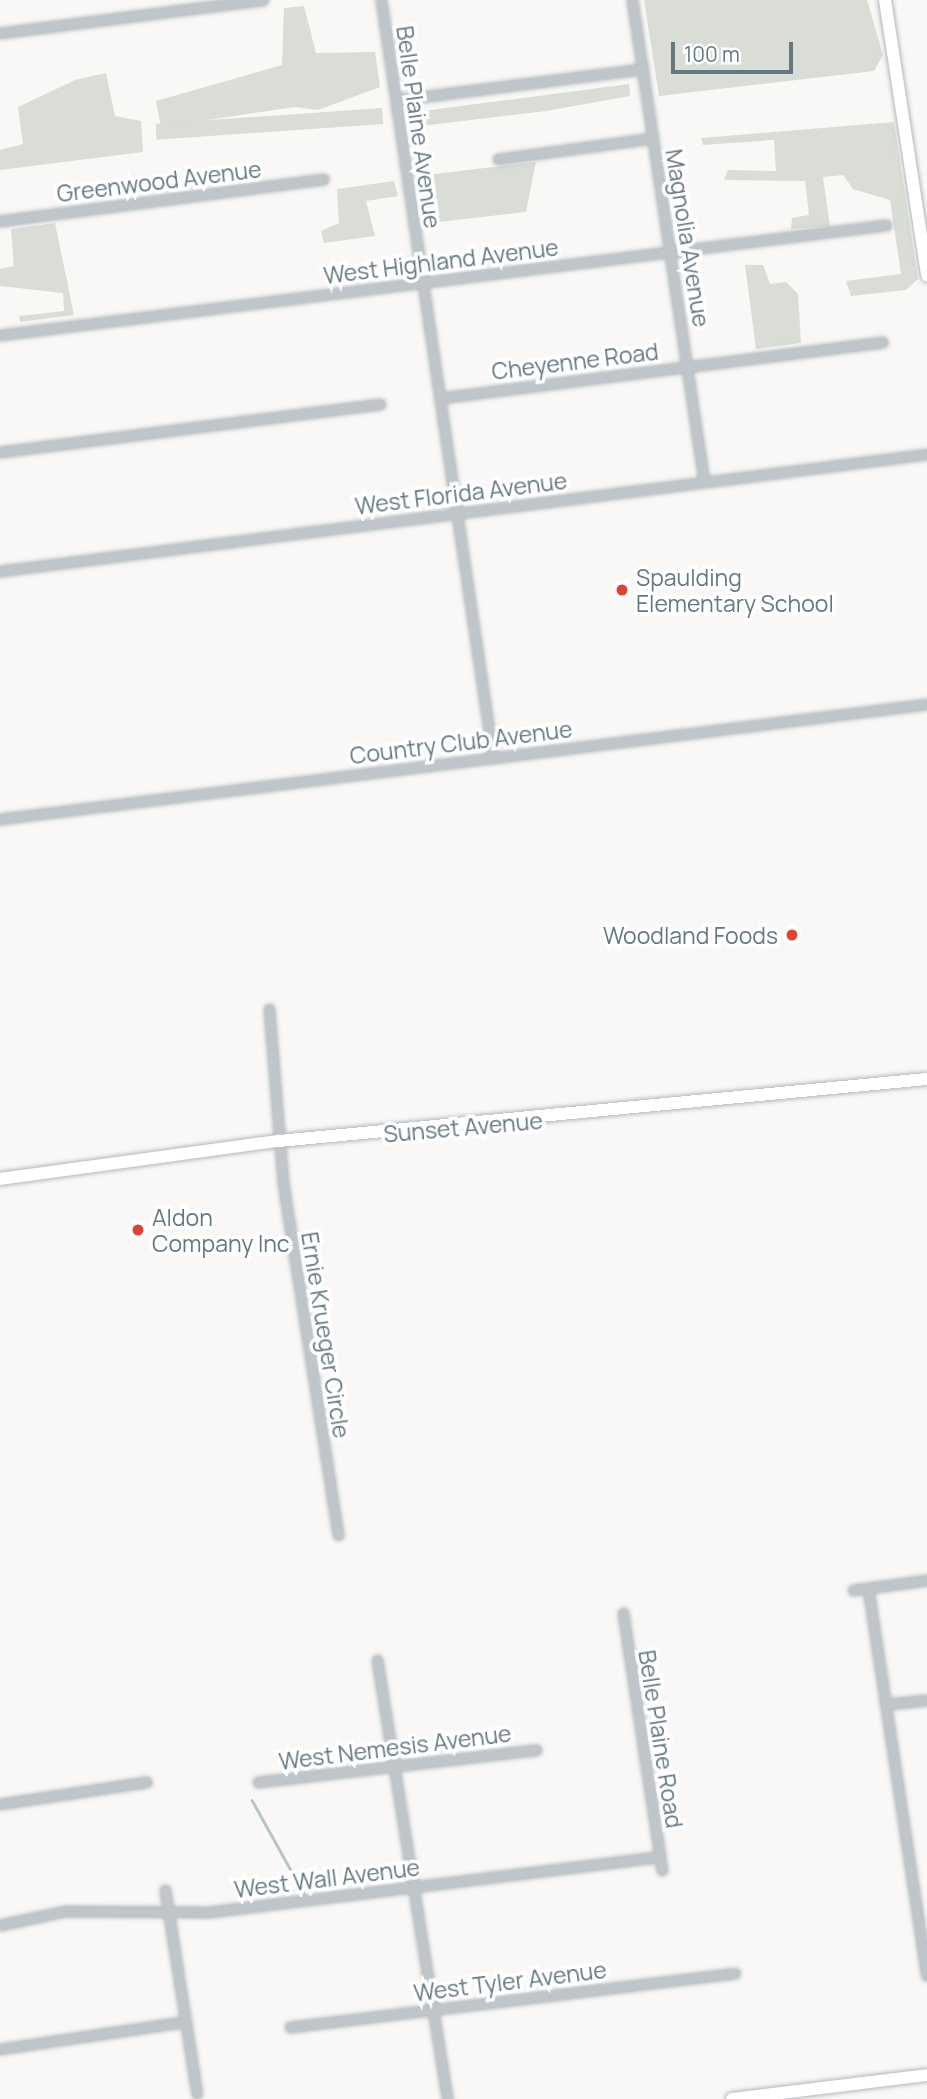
<!DOCTYPE html>
<style>
body{margin:0}
#map{position:relative;width:927px;height:2099px;overflow:hidden;background:#f9f8f6;font-family:Manrope,sans-serif}
div>[style]{position:absolute}
[style*='--x']{left:calc(var(--x)*1px);top:calc(var(--y)*1px);width:calc(var(--w)*1px);rotate:calc(var(--a)*1deg)}
.green>*{inset:0;background:#d9ddd6;transform-origin:0 0}
.stream>*{height:2.5px;margin:-1.25px;padding:0 1.25px;transform-origin:1.25px;border-radius:1.25px;background:#b7c4c7}
.roads{filter:drop-shadow(0 0 2px #b2b9bc) drop-shadow(0 0 2px #b2b9bc)}
.street>*{height:9px;margin:-4.5px;padding:0 4.5px;transform-origin:4.5px;border-radius:4.5px;background:#bfc5c8}
.secondary>*{height:12px;margin:-6px;padding:0 6px;transform-origin:6px;border-radius:6px;background:#fff}
.dots>*{width:19px;height:19px;translate:-50% -50%;box-sizing:border-box;border:4px solid #fff;border-radius:50%}
span{translate:-50% -50%;white-space:nowrap;text-align:center;line-height:1.15;-webkit-text-stroke:7px #fff;paint-order:stroke}
.street-label{font-size:23px;color:#657880}
.poi-label{font-size:23px;color:#657880}
.left{translate:0 -50%;text-align:left}
.right{translate:-100% -50%;text-align:right}
.scale{position:absolute;left:671px;top:42px;width:122px;height:32px;box-sizing:border-box;border:4px solid #657880;border-top:0;padding-left:9px;font-size:21px;line-height:24px;white-space:nowrap;color:#657880;-webkit-text-stroke:5px #fff;paint-order:stroke}
</style>
<div id="map">
<div class="green">
<i style="clip-path:polygon(644px 0,867px 0,883px 55px,874px 71px,659px 96px)"></i>
<i style="clip-path:polygon(304px 6px,316px 53px,375px 52px,380px 87px,318px 110px,295px 107px,161px 127px,156px 101px,282px 65px,284px 8px)"></i>
<i style="clip-path:polygon(106px 73px,115px 116px,141px 121px,143px 152px,0 170px,0 150px,23px 144px,18px 107px,75px 80px)"></i>
<i style="clip-path:polygon(629px 84px,630px 96px,546px 111px,413px 127px,408px 113px)"></i>
<i style="left:382px;top:108px;width:16px;height:227px;rotate:86deg"></i>
<i style="clip-path:polygon(894px 122px,918px 279px,906px 290px,851px 296px,846px 281px,901px 274px,890px 200px,853px 189px,843px 175px,823px 177px,830px 226px,791px 229px,792px 218px,809px 215px,805px 181px,724px 180px,728px 170px,776px 171px,774px 140px,703px 145px,701px 138px)"></i>
<i style="clip-path:polygon(536px 162px,526px 212px,422px 224px,418px 176px)"></i>
<i style="clip-path:polygon(394px 181px,398px 196px,366px 201px,375px 236px,324px 243px,321px 231px,339px 223px,337px 189px)"></i>
<i style="clip-path:polygon(55px 223px,74px 315px,20px 322px,19px 316px,64px 311px,63px 293px,0 286px,0 269px,14px 266px,11px 229px)"></i>
<i style="clip-path:polygon(745px 265px,763px 265px,770px 284px,786px 282px,798px 294px,801px 343px,756px 349px)"></i>
</div>
<div class="stream">
<i style="--x:252;--y:1800;--w:107;--a:61"></i>
</div>
<div class="roads">
<div class="street">
<i style="--x:381;--y:0;--w:766;--a:81.59"></i>
<i style="--x:632;--y:0;--w:487;--a:81.5"></i>
<i style="--x:0;--y:33;--w:265;--a:-7.2"></i>
<i style="--x:396;--y:100;--w:249;--a:-7.2"></i>
<i style="--x:498;--y:159;--w:156;--a:-7.7"></i>
<i style="--x:0;--y:221;--w:326;--a:-7.4"></i>
<i style="--x:0;--y:335;--w:893;--a:-7.08"></i>
<i style="--x:440;--y:398;--w:446;--a:-7.2"></i>
<i style="--x:0;--y:452;--w:383;--a:-7.2"></i>
<i style="--x:0;--y:571;--w:934;--a:-7.19"></i>
<i style="--x:0;--y:819;--w:934;--a:-7.07"></i>
<i style="--x:269;--y:1009;--w:175;--a:85.4"></i>
<i style="--x:283;--y:1183;--w:356;--a:81.1"></i>
<i style="--x:868;--y:1588;--w:392;--a:81.4"></i>
<i style="--x:853;--y:1590;--w:75;--a:-7.7"></i>
<i style="--x:623;--y:1613;--w:260;--a:81.4"></i>
<i style="--x:377;--y:1660;--w:445;--a:80.9"></i>
<i style="--x:887;--y:1704;--w:40;--a:-5.7"></i>
<i style="--x:258;--y:1782;--w:280;--a:-6.6"></i>
<i style="--x:0;--y:1804;--w:148;--a:-8.6"></i>
<i style="--x:165;--y:1890;--w:206;--a:81.1"></i>
<i style="--x:0;--y:1925;--w:66;--a:-12.2"></i>
<i style="--x:65;--y:1911;--w:144;--a:0.4"></i>
<i style="--x:209;--y:1912;--w:453;--a:-7"></i>
<i style="--x:290;--y:2027;--w:448;--a:-6.9"></i>
<i style="--x:0;--y:2049;--w:185;--a:-8.4"></i>
</div>
<div class="secondary">
<i style="--x:885;--y:0;--w:279;--a:81.3"></i>
<i style="--x:0;--y:1179;--w:282;--a:-7.8"></i>
<i style="--x:279;--y:1141;--w:651;--a:-5.47"></i>
<i style="--x:732;--y:2099;--w:196;--a:-7"></i>
</div>
</div>
<div class="dots">
<i style="left:622px;top:590px;background:#db4534"></i>
<i style="left:792px;top:935px;background:#db4534"></i>
<i style="left:138px;top:1230px;background:#db4534"></i>
</div>
<div class="street-label">
<span style="left:419px;top:127px;rotate:82deg">Belle Plaine Avenue</span>
<span style="left:159px;top:181px;rotate:-7deg">Greenwood Avenue</span>
<span style="left:688px;top:238px;rotate:81deg">Magnolia Avenue</span>
<span style="left:441px;top:261px;rotate:-7deg">West Highland Avenue</span>
<span style="left:575px;top:361px;rotate:-7deg">Cheyenne Road</span>
<span style="left:461px;top:493px;rotate:-7deg">West Florida Avenue</span>
<span style="left:461px;top:742px;rotate:-7deg">Country Club Avenue</span>
<span style="left:463px;top:1127px;rotate:-5deg">Sunset Avenue</span>
<span style="left:326px;top:1335px;rotate:81deg">Ernie Krueger Circle</span>
<span style="left:661px;top:1739px;rotate:81deg">Belle Plaine Road</span>
<span style="left:395px;top:1747px;rotate:-7deg">West Nemesis Avenue</span>
<span style="left:327px;top:1878px;rotate:-7deg">West Wall Avenue</span>
<span style="left:510px;top:1981px;rotate:-7deg">West Tyler Avenue</span>
</div>
<div class="poi-label">
<span class="left" style="left:636px;top:590px">Spaulding<br>Elementary School</span>
<span class="right" style="left:778px;top:935px">Woodland Foods</span>
<span class="left" style="left:152px;top:1230px">Aldon<br>Company Inc</span>
</div>
<div class="scale">100 m</div>
</div>
